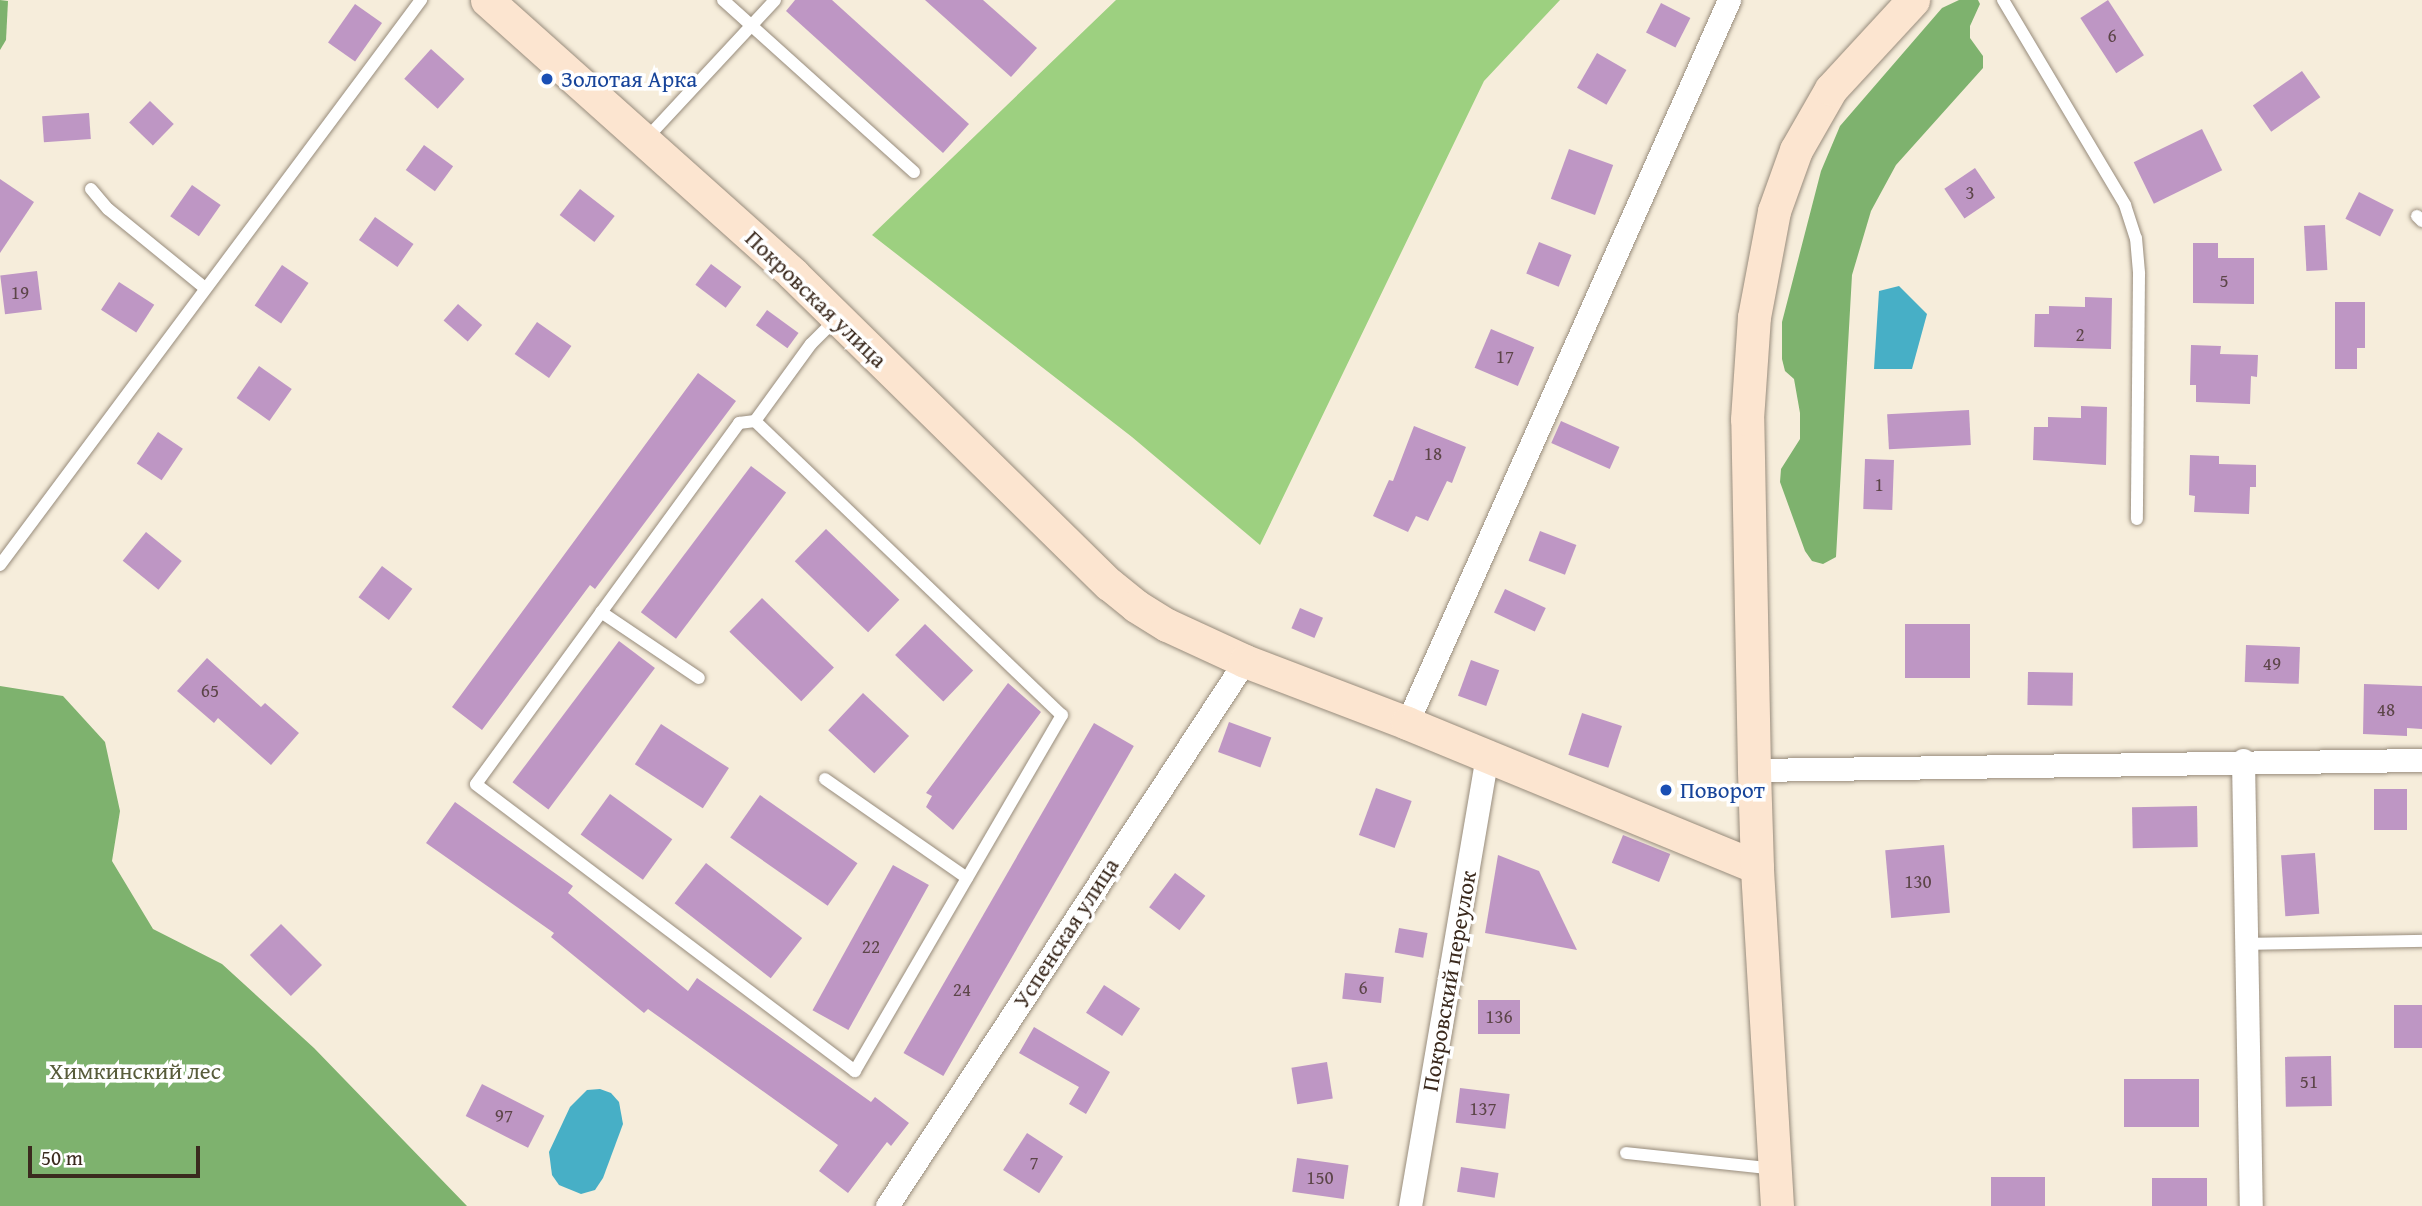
<!DOCTYPE html>
<meta charset="utf-8">
<style>
body{margin:0}
#map{position:relative;width:2422px;height:1206px;overflow:hidden;background:#f6eddb;font-family:"Gentium Book Plus",serif}
div>[style]{position:absolute}
[style*='--x']{left:calc(var(--x)*1px);top:calc(var(--y)*1px);width:calc(var(--w)*1px);rotate:calc(var(--a)*1deg)}
.green>*{inset:0;background:#9dd080}
.forest>*{inset:0;background:#7eb26e}
.water>*{inset:0;background:#47afc6}
.building>*{inset:0;background:#be96c4;transform-origin:0 0}
.roads{filter:drop-shadow(0 0 2px #988c7c) drop-shadow(0 0 2px #988c7c)}
.lane>*{height:12px;margin:-6px;padding:0 6px;transform-origin:6px;border-radius:6px;background:#fff}
.street>*{height:23px;margin:-11.5px;padding:0 11.5px;transform-origin:11.5px;border-radius:11.5px;background:#fff}
.secondary>*{height:33px;margin:-16.5px;padding:0 16.5px;transform-origin:16.5px;border-radius:16.5px;background:#fce5d0}
.dots>*{width:19px;height:19px;translate:-50% -50%;box-sizing:border-box;border:4px solid #fff;border-radius:50%}
span{translate:-50% -50%;white-space:nowrap;text-align:center;line-height:1.15;-webkit-text-stroke:7px #fff;paint-order:stroke}
.number-label{font-size:19px;color:#5c4548}
.number-label span{-webkit-text-stroke-width:0}
.transit-label{font-size:23px;color:#164399}
.left{translate:0 -50%;text-align:left}
.street-label{font-size:23px;color:#3b2a1e}
.park-label{font-size:23px;color:#585c3b}
.scale{position:absolute;left:28px;top:1146px;width:172px;height:32px;box-sizing:border-box;border:4px solid #3b2a1e;border-top:0;padding-left:9px;font-size:21px;line-height:24px;white-space:nowrap;color:#3b2a1e;-webkit-text-stroke:5px #fff;paint-order:stroke}
</style>
<div id="map">
<div class="green">
<i style="clip-path:polygon(1116px 0,1560px 0,1484px 81px,1260px 545px,1132px 437px,872px 235px)"></i>
</div>
<div class="forest">
<i style="clip-path:polygon(0 0,8px 1px,6px 40px,0 50px)"></i>
<i style="clip-path:polygon(1959px 0,1978px 0,1980px 4px,1970px 26px,1970px 38px,1983px 56px,1983px 68px,1896px 165px,1871px 211px,1852px 275px,1836px 557px,1823px 564px,1812px 561px,1805px 551px,1780px 482px,1781px 469px,1800px 439px,1800px 413px,1794px 379px,1785px 371px,1782px 359px,1782px 322px,1821px 171px,1840px 126px,1942px 8px)"></i>
<i style="clip-path:polygon(0 686px,63px 696px,105px 742px,120px 811px,112px 861px,153px 929px,222px 964px,314px 1048px,467px 1206px,0 1206px)"></i>
</div>
<div class="water">
<i style="clip-path:polygon(1899px 286px,1927px 314px,1912px 369px,1874px 369px,1879px 291px)"></i>
<i style="clip-path:polygon(600px 1089px,611px 1093px,619px 1102px,623px 1124px,603px 1178px,595px 1190px,581px 1194px,559px 1185px,552px 1175px,549px 1152px,570px 1107px,587px 1090px)"></i>
</div>
<div class="building">
<i style="clip-path:polygon(795px 0,832px 0,969px 124px,943px 153px,786px 11px)"></i>
<i style="clip-path:polygon(925px 0,983px 0,1037px 48px,1011px 77px)"></i>
<i style="left:2108px;top:0;width:66px;height:33px;rotate:57deg"></i>
<i style="left:1661px;top:3px;width:33px;height:33px;rotate:27deg"></i>
<i style="left:355px;top:4px;width:33px;height:47px;rotate:35deg"></i>
<i style="left:431px;top:49px;width:45px;height:40px;rotate:42deg"></i>
<i style="left:1597px;top:53px;width:34px;height:40px;rotate:30deg"></i>
<i style="left:2302px;top:71px;width:32px;height:60px;rotate:55deg"></i>
<i style="left:150px;top:101px;width:33px;height:30px;rotate:44deg"></i>
<i style="left:89px;top:113px;width:26px;height:47px;rotate:86deg"></i>
<i style="left:2202px;top:129px;width:46px;height:76px;rotate:64deg"></i>
<i style="left:424px;top:145px;width:36px;height:31px;rotate:36deg"></i>
<i style="left:1569px;top:149px;width:47px;height:53px;rotate:20deg"></i>
<i style="left:1975px;top:168px;width:36px;height:37px;rotate:56deg"></i>
<i style="clip-path:polygon(0 179px,34px 202px,0 253px)"></i>
<i style="left:192px;top:185px;width:35px;height:38px;rotate:35deg"></i>
<i style="left:580px;top:189px;width:44px;height:33px;rotate:38deg"></i>
<i style="left:2359px;top:192px;width:39px;height:30px;rotate:27deg"></i>
<i style="left:375px;top:217px;width:47px;height:28px;rotate:35deg"></i>
<i style="left:2325px;top:225px;width:45px;height:21px;rotate:87deg"></i>
<i style="left:1539px;top:242px;width:35px;height:34px;rotate:22deg"></i>
<i style="clip-path:polygon(2193px 243px,2218px 243px,2218px 258px,2254px 258px,2254px 304px,2193px 303px)"></i>
<i style="left:711px;top:264px;width:38px;height:26px;rotate:37deg"></i>
<i style="left:282px;top:265px;width:32px;height:49px;rotate:34deg"></i>
<i style="left:37px;top:271px;width:39px;height:37px;rotate:83deg"></i>
<i style="left:119px;top:282px;width:42px;height:33px;rotate:33deg"></i>
<i style="clip-path:polygon(2085px 297px,2112px 298px,2111px 349px,2034px 347px,2035px 314px,2049px 314px,2049px 306px,2085px 307px)"></i>
<i style="clip-path:polygon(2335px 302px,2365px 302px,2365px 348px,2357px 348px,2357px 369px,2335px 369px)"></i>
<i style="left:458px;top:304px;width:32px;height:22px;rotate:41deg"></i>
<i style="left:767px;top:310px;width:39px;height:19px;rotate:36deg"></i>
<i style="left:537px;top:322px;width:42px;height:39px;rotate:35deg"></i>
<i style="left:1491px;top:329px;width:47px;height:42px;rotate:23deg"></i>
<i style="clip-path:polygon(2191px 345px,2221px 346px,2220px 354px,2258px 355px,2257px 377px,2251px 376px,2250px 404px,2196px 402px,2196px 385px,2190px 385px)"></i>
<i style="left:259px;top:366px;width:40px;height:39px;rotate:35deg"></i>
<i style="clip-path:polygon(698px 373px,736px 401px,595px 589px,590px 585px,482px 730px,452px 707px)"></i>
<i style="clip-path:polygon(2081px 406px,2107px 407px,2106px 465px,2033px 460px,2034px 427px,2048px 427px,2048px 417px,2081px 418px)"></i>
<i style="left:1969px;top:410px;width:35px;height:82px;rotate:87deg"></i>
<i style="left:1561px;top:421px;width:64px;height:24px;rotate:24deg"></i>
<i style="clip-path:polygon(1414px 426px,1466px 447px,1452px 483px,1447px 481px,1428px 521px,1416px 516px,1408px 532px,1373px 516px,1389px 480px,1393px 481px)"></i>
<i style="left:158px;top:432px;width:30px;height:38px;rotate:34deg"></i>
<i style="clip-path:polygon(2190px 455px,2219px 456px,2219px 464px,2256px 465px,2256px 487px,2250px 487px,2249px 514px,2194px 512px,2195px 496px,2189px 495px)"></i>
<i style="left:1865px;top:459px;width:29px;height:50px;rotate:2deg"></i>
<i style="left:751px;top:466px;width:44px;height:183px;rotate:37deg"></i>
<i style="left:826px;top:529px;width:102px;height:45px;rotate:44deg"></i>
<i style="left:1540px;top:531px;width:39px;height:32px;rotate:21deg"></i>
<i style="left:146px;top:532px;width:46px;height:37px;rotate:39deg"></i>
<i style="left:382px;top:566px;width:38px;height:39px;rotate:37deg"></i>
<i style="left:1505px;top:589px;width:45px;height:26px;rotate:25deg"></i>
<i style="left:762px;top:598px;width:100px;height:47px;rotate:44deg"></i>
<i style="left:1300px;top:608px;width:25px;height:22px;rotate:23deg"></i>
<i style="left:925px;top:624px;width:67px;height:43px;rotate:44deg"></i>
<i style="left:1970px;top:624px;width:54px;height:65px;rotate:90deg"></i>
<i style="left:619px;top:641px;width:45px;height:177px;rotate:37deg"></i>
<i style="left:2246px;top:645px;width:54px;height:37px;rotate:2deg"></i>
<i style="clip-path:polygon(207px 658px,261px 707px,265px 703px,299px 733px,271px 765px,218px 718px,214px 723px,177px 691px)"></i>
<i style="left:1471px;top:660px;width:30px;height:38px;rotate:20deg"></i>
<i style="left:2028px;top:672px;width:45px;height:33px;rotate:1deg"></i>
<i style="clip-path:polygon(1008px 683px,1041px 712px,953px 830px,926px 807px,932px 796px,926px 793px)"></i>
<i style="clip-path:polygon(2364px 684px,2422px 686px,2422px 729px,2407px 728px,2407px 736px,2363px 734px)"></i>
<i style="left:863px;top:693px;width:63px;height:51px;rotate:43deg"></i>
<i style="left:1582px;top:713px;width:42px;height:44px;rotate:18deg"></i>
<i style="left:1229px;top:722px;width:45px;height:32px;rotate:20deg"></i>
<i style="left:1094px;top:723px;width:46px;height:381px;rotate:30deg"></i>
<i style="left:661px;top:724px;width:81px;height:48px;rotate:33deg"></i>
<i style="left:1376px;top:788px;width:38px;height:50px;rotate:20deg"></i>
<i style="left:2374px;top:789px;width:33px;height:41px"></i>
<i style="left:610px;top:794px;width:77px;height:50px;rotate:36deg"></i>
<i style="left:760px;top:795px;width:119px;height:52px;rotate:35deg"></i>
<i style="clip-path:polygon(455px 802px,573px 886px,568px 893px,688px 991px,697px 978px,871px 1102px,875px 1097px,909px 1123px,891px 1146px,887px 1142px,848px 1193px,819px 1171px,838px 1145px,648px 1009px,644px 1013px,551px 937px,554px 933px,426px 843px)"></i>
<i style="left:2197px;top:806px;width:41px;height:65px;rotate:89deg"></i>
<i style="left:1623px;top:835px;width:51px;height:30px;rotate:22deg"></i>
<i style="left:1944px;top:845px;width:68px;height:59px;rotate:85deg"></i>
<i style="left:2315px;top:853px;width:61px;height:34px;rotate:86deg"></i>
<i style="clip-path:polygon(1498px 855px,1539px 871px,1577px 950px,1485px 933px)"></i>
<i style="left:706px;top:863px;width:122px;height:51px;rotate:38deg"></i>
<i style="left:893px;top:865px;width:41px;height:166px;rotate:29deg"></i>
<i style="left:1175px;top:873px;width:38px;height:43px;rotate:37deg"></i>
<i style="left:281px;top:924px;width:58px;height:44px;rotate:45deg"></i>
<i style="left:1399px;top:928px;width:29px;height:25px;rotate:10deg"></i>
<i style="left:1345px;top:973px;width:39px;height:26px;rotate:6deg"></i>
<i style="left:1104px;top:985px;width:43px;height:33px;rotate:33deg"></i>
<i style="left:1478px;top:1000px;width:42px;height:34px"></i>
<i style="left:2422px;top:1005px;width:43px;height:28px;rotate:90deg"></i>
<i style="clip-path:polygon(1034px 1027px,1110px 1072px,1086px 1114px,1069px 1104px,1079px 1087px,1019px 1053px)"></i>
<i style="left:2331px;top:1056px;width:50px;height:46px;rotate:89deg"></i>
<i style="left:1327px;top:1062px;width:37px;height:36px;rotate:81deg"></i>
<i style="left:2124px;top:1079px;width:75px;height:48px"></i>
<i style="left:482px;top:1084px;width:70px;height:36px;rotate:27deg"></i>
<i style="left:1460px;top:1088px;width:50px;height:35px;rotate:7deg"></i>
<i style="left:1027px;top:1133px;width:43px;height:44px;rotate:33deg"></i>
<i style="left:1297px;top:1158px;width:52px;height:34px;rotate:8deg"></i>
<i style="left:1461px;top:1167px;width:38px;height:25px;rotate:9deg"></i>
<i style="left:1991px;top:1177px;width:54px;height:29px"></i>
<i style="left:2207px;top:1178px;width:28px;height:55px;rotate:90deg"></i>
</div>
<div class="roads">
<div class="lane">
<i style="--x:723;--y:0;--w:257;--a:42"></i>
<i style="--x:2003;--y:0;--w:239;--a:59.2"></i>
<i style="--x:2125;--y:205;--w:35;--a:72"></i>
<i style="--x:2136;--y:238;--w:36;--a:85"></i>
<i style="--x:2139;--y:274;--w:245;--a:90.5"></i>
<i style="--x:645;--y:140;--w:191;--a:-47.1"></i>
<i style="--x:91;--y:189;--w:26;--a:50"></i>
<i style="--x:108;--y:209;--w:125;--a:39.2"></i>
<i style="--x:2417;--y:216;--w:7;--a:45"></i>
<i style="--x:755;--y:421;--w:425;--a:43.8"></i>
<i style="--x:1062;--y:715;--w:412;--a:120.2"></i>
<i style="--x:855;--y:1071;--w:475;--a:-142.9"></i>
<i style="--x:476;--y:784;--w:447;--a:-53.9"></i>
<i style="--x:739;--y:423;--w:16;--a:-7"></i>
<i style="--x:755;--y:421;--w:95;--a:-54"></i>
<i style="--x:811;--y:344;--w:35;--a:-45"></i>
<i style="--x:0;--y:565;--w:705;--a:-53.31"></i>
<i style="--x:601;--y:612;--w:118;--a:34"></i>
<i style="--x:825;--y:779;--w:173;--a:34.9"></i>
<i style="--x:2246;--y:944;--w:176;--a:-1"></i>
<i style="--x:1626;--y:1153;--w:150;--a:6.1"></i>
</div>
<div class="street">
<i style="--x:1407;--y:723;--w:791;--a:-65.99"></i>
<i style="--x:2243;--y:760;--w:446;--a:89"></i>
<i style="--x:1754;--y:770;--w:668;--a:-0.86"></i>
<i style="--x:887;--y:1206;--w:652;--a:-56.7"></i>
<i style="--x:1410;--y:1206;--w:457;--a:-80.3"></i>
</div>
<div class="secondary">
<i style="--x:487;--y:0;--w:411;--a:41.8"></i>
<i style="--x:793;--y:274;--w:443;--a:44.5"></i>
<i style="--x:1109;--y:584;--w:35;--a:39"></i>
<i style="--x:1136;--y:606;--w:36;--a:32"></i>
<i style="--x:1167;--y:625;--w:86;--a:24.8"></i>
<i style="--x:1245;--y:661;--w:173;--a:20.9"></i>
<i style="--x:1407;--y:723;--w:378;--a:22.4"></i>
<i style="--x:1777;--y:1206;--w:340;--a:-93.4"></i>
<i style="--x:1757;--y:867;--w:97;--a:-91.8"></i>
<i style="--x:1754;--y:770;--w:351;--a:-91.1"></i>
<i style="--x:1747;--y:419;--w:102;--a:-86.1"></i>
<i style="--x:1754;--y:317;--w:108;--a:-79.3"></i>
<i style="--x:1774;--y:211;--w:65;--a:-70.2"></i>
<i style="--x:1796;--y:150;--w:70;--a:-60.2"></i>
<i style="--x:1831;--y:89;--w:121;--a:-47.3"></i>
</div>
</div>
<div class="dots">
<i style="left:547px;top:79px;background:#1a4fb4"></i>
<i style="left:1666px;top:790px;background:#1a4fb4"></i>
</div>
<div class="number-label">
<span style="left:2112px;top:36px">6</span>
<span style="left:1970px;top:193px">3</span>
<span style="left:2224px;top:281px">5</span>
<span style="left:20px;top:293px">19</span>
<span style="left:2080px;top:335px">2</span>
<span style="left:1505px;top:357px">17</span>
<span style="left:1433px;top:454px">18</span>
<span style="left:1879px;top:485px">1</span>
<span style="left:2272px;top:664px">49</span>
<span style="left:210px;top:691px">65</span>
<span style="left:2386px;top:710px">48</span>
<span style="left:1918px;top:882px">130</span>
<span style="left:871px;top:947px">22</span>
<span style="left:1363px;top:988px">6</span>
<span style="left:962px;top:990px">24</span>
<span style="left:1499px;top:1017px">136</span>
<span style="left:2309px;top:1082px">51</span>
<span style="left:1483px;top:1109px">137</span>
<span style="left:504px;top:1116px">97</span>
<span style="left:1034px;top:1163px">7</span>
<span style="left:1320px;top:1178px">150</span>
</div>
<div class="transit-label">
<span class="left" style="left:561px;top:79px">Золотая Арка</span>
<span class="left" style="left:1680px;top:790px">Поворот</span>
</div>
<div class="street-label">
<span style="left:816px;top:299px;rotate:44deg">Покровская улица</span>
<span style="left:1066px;top:933px;rotate:-57deg">Успенская улица</span>
<span style="left:1449px;top:981px;rotate:-80deg">Покровский переулок</span>
</div>
<div class="park-label">
<span style="left:135px;top:1071px">Химкинский лес</span>
</div>
<div class="scale">50 m</div>
</div>
